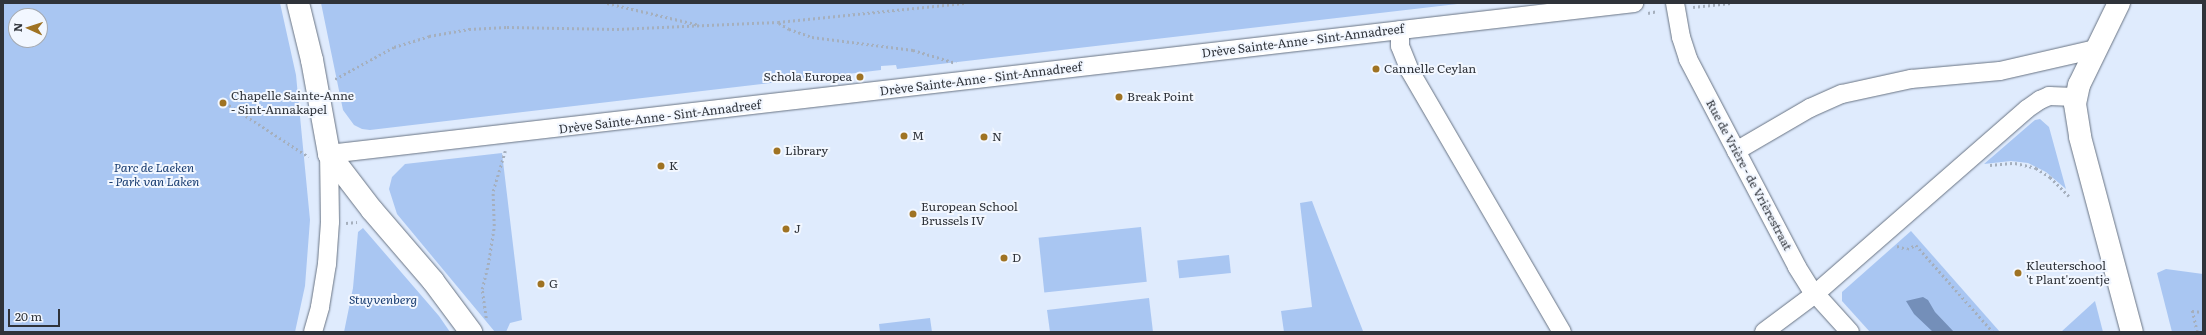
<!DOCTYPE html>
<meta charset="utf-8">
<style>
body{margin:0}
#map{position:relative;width:2206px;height:335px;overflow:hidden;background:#dfebfd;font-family:Literata,serif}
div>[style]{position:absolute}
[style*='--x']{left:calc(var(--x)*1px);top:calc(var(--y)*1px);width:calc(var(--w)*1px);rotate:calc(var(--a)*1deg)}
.green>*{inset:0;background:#a9c6f2;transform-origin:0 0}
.water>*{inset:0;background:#748fb9}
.path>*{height:2.5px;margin-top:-1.25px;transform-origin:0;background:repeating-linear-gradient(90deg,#a5afbd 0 2px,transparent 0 5px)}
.roads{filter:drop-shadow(0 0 1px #687383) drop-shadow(0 0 1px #687383)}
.minor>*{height:18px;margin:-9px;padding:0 9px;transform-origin:9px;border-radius:9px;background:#fff}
.tertiary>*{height:22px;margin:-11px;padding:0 11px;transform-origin:11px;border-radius:11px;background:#fff}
.dots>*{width:11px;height:11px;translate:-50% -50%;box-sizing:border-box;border:2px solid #f2f7ff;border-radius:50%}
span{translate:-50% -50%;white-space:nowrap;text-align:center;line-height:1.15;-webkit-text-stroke:4px #f2f7ff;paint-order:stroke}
.street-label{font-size:12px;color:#2f333a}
.poi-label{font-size:12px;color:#2f333a}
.left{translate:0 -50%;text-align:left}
.right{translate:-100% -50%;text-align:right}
.park-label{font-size:12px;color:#183c71;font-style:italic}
.frame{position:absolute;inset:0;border:4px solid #2f333a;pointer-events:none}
.north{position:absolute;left:8px;top:8px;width:40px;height:40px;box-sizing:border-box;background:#f2f7ff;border:1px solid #a4a9b0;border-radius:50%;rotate:273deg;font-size:11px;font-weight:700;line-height:16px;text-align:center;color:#2f333a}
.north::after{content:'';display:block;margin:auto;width:14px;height:18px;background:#9f7323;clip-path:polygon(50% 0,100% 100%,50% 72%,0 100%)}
.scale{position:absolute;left:8px;top:309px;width:52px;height:18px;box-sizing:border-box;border:2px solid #2f333a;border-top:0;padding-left:5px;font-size:12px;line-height:14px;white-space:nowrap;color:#2f333a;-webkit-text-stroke:3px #f2f7ff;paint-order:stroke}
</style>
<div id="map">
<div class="green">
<i style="clip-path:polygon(evenodd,3px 3px,280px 3px,296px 75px,310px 220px,305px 286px,295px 332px,3px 332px,3px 3px,16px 16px,40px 16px,40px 40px,16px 40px,16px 16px)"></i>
<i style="clip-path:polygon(321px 3px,1466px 3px,897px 69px,896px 65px,881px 66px,881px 70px,370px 130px,362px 129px,354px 125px,343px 110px)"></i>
<i style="clip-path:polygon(2040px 119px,2049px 127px,2066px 189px,2046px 172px,2028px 163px,2011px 161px,1984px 164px,2035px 120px)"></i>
<i style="clip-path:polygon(502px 153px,522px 320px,510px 323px,506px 332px,495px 332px,397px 214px,389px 189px,392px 177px,405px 164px)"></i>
<i style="clip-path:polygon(1312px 201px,1321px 225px,1363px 331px,1284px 332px,1281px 311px,1312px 307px,1300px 203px)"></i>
<i style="left:1141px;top:227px;width:55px;height:103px;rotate:84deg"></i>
<i style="clip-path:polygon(363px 228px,439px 316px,450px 332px,344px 332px,353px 288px,358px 232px)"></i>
<i style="clip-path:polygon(1911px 231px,2000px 332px,1870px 332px,1842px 301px,1842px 292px)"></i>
<i style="left:1229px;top:255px;width:18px;height:52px;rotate:84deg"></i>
<i style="clip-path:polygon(2166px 269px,2203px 274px,2203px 332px,2172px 332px,2157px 273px)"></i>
<i style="clip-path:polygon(1149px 298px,1153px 332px,1050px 332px,1047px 310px)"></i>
<i style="clip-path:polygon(2095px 301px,2103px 332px,2061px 332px)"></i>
<i style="clip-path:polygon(930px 318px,932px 332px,880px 332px,879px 324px)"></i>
</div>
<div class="water">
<i style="clip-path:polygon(1923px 297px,1928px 300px,1935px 312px,1954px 332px,1933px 332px,1914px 314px,1906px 301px)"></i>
</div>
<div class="path">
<i style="--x:607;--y:3;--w:95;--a:13.4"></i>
<i style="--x:1693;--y:7;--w:38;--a:-6"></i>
<i style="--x:1648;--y:13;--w:10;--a:-11"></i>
<i style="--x:779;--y:23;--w:12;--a:31"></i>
<i style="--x:789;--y:29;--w:24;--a:19"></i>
<i style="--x:812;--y:37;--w:102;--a:7.3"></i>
<i style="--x:913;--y:50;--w:45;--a:16.8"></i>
<i style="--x:335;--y:79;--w:67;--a:-28.5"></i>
<i style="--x:394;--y:47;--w:37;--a:-17"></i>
<i style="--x:429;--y:36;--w:41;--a:-9.9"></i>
<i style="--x:469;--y:29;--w:38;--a:-3"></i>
<i style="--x:507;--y:27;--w:110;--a:1"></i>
<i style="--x:617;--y:29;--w:161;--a:-2.5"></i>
<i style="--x:778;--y:22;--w:187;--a:-5.8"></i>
<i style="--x:229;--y:105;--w:95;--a:33"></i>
<i style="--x:1990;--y:165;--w:25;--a:-5"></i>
<i style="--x:2015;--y:163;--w:22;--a:13"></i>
<i style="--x:2036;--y:168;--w:17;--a:33"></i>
<i style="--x:2050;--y:177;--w:27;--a:45"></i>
<i style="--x:346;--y:223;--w:11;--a:-5"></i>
<i style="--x:1897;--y:246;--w:10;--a:17"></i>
<i style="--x:1907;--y:249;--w:10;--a:-24"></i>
<i style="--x:1916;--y:245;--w:116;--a:48.5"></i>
<i style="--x:486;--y:318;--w:29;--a:-98"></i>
<i style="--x:482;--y:289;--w:25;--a:-76"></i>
<i style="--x:488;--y:265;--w:39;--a:-81"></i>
<i style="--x:494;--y:226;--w:35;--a:-92"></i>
<i style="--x:493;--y:191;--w:42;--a:-73.3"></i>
<i style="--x:2197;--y:332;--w:22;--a:-103"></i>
<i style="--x:2192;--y:311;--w:11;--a:5"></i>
</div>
<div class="roads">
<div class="minor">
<i style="--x:1675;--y:3;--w:35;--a:80"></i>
<i style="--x:1681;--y:37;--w:23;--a:72"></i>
<i style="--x:1688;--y:59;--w:235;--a:62.3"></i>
<i style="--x:1797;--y:267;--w:26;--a:58"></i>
<i style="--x:1811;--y:289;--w:58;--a:47.8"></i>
<i style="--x:1400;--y:30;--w:16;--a:90"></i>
<i style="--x:1400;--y:46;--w:27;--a:68"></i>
<i style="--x:1410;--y:71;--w:302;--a:59.8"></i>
<i style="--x:1736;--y:151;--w:86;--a:-30.2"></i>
<i style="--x:1810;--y:108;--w:35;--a:-24"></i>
<i style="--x:1842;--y:94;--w:71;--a:-12.3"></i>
<i style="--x:1911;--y:79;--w:89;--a:-5.1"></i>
<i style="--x:2000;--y:71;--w:98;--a:-12.9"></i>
<i style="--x:313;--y:332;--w:26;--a:-74"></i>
<i style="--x:320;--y:307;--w:44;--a:-80.8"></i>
<i style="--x:327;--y:264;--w:42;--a:-85.9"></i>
<i style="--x:330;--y:222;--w:68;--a:-90.8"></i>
<i style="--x:329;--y:154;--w:1314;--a:-6.6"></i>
<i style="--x:1764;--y:332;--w:64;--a:-36.7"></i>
<i style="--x:1815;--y:294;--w:281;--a:-41.1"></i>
<i style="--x:2027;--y:109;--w:16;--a:-35"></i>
<i style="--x:2040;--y:100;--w:10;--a:-24"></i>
<i style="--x:2049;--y:96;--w:26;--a:2"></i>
</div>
<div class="tertiary">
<i style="--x:298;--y:3;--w:59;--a:76.2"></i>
<i style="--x:312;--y:60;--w:96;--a:79.7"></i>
<i style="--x:329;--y:154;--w:71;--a:52.5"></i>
<i style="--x:372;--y:210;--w:94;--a:49.3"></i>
<i style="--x:433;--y:281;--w:64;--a:53.3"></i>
<i style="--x:2119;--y:3;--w:91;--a:116"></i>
<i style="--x:2079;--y:85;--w:19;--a:102"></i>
<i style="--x:2075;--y:104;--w:33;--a:81"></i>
<i style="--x:2080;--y:137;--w:202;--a:75.1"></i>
</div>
</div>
<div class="dots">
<i style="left:1376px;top:69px;background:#9f7323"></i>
<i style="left:860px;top:77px;background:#9f7323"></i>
<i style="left:1119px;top:97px;background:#9f7323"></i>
<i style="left:223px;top:103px;background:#9f7323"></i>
<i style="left:904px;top:136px;background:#9f7323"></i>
<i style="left:984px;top:137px;background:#9f7323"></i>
<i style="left:777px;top:151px;background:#9f7323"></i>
<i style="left:661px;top:166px;background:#9f7323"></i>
<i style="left:913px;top:214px;background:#9f7323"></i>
<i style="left:786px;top:229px;background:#9f7323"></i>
<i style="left:1004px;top:258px;background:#9f7323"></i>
<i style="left:2018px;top:273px;background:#9f7323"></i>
<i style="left:541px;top:284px;background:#9f7323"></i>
</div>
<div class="street-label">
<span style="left:1303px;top:41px;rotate:-7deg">Drève Sainte-Anne - Sint-Annadreef</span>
<span style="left:981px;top:79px;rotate:-7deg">Drève Sainte-Anne - Sint-Annadreef</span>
<span style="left:660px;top:117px;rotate:-7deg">Drève Sainte-Anne - Sint-Annadreef</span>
<span style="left:1749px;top:175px;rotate:62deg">Rue de Vrière - de Vrièrestraat</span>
</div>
<div class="poi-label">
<span class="left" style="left:1384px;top:69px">Cannelle Ceylan</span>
<span class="right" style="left:852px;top:77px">Schola Europea</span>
<span class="left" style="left:231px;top:103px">Chapelle Sainte-Anne<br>- Sint-Annakapel</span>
<span class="left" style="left:1127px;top:97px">Break Point</span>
<span class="left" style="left:912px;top:136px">M</span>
<span class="left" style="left:992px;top:137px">N</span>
<span class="left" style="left:785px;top:151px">Library</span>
<span class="left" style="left:669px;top:166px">K</span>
<span class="left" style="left:921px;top:214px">European School<br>Brussels IV</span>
<span class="left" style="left:794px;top:229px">J</span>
<span class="left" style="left:1012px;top:258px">D</span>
<span class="left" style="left:2026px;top:273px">Kleuterschool<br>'t Plant'zoentje</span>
<span class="left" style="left:549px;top:284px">G</span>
</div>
<div class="park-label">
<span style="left:154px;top:175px">Parc de Laeken<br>- Park van Laken</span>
<span style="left:383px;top:300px">Stuyvenberg</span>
</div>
<div class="frame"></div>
<div class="north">N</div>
<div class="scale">20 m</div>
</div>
